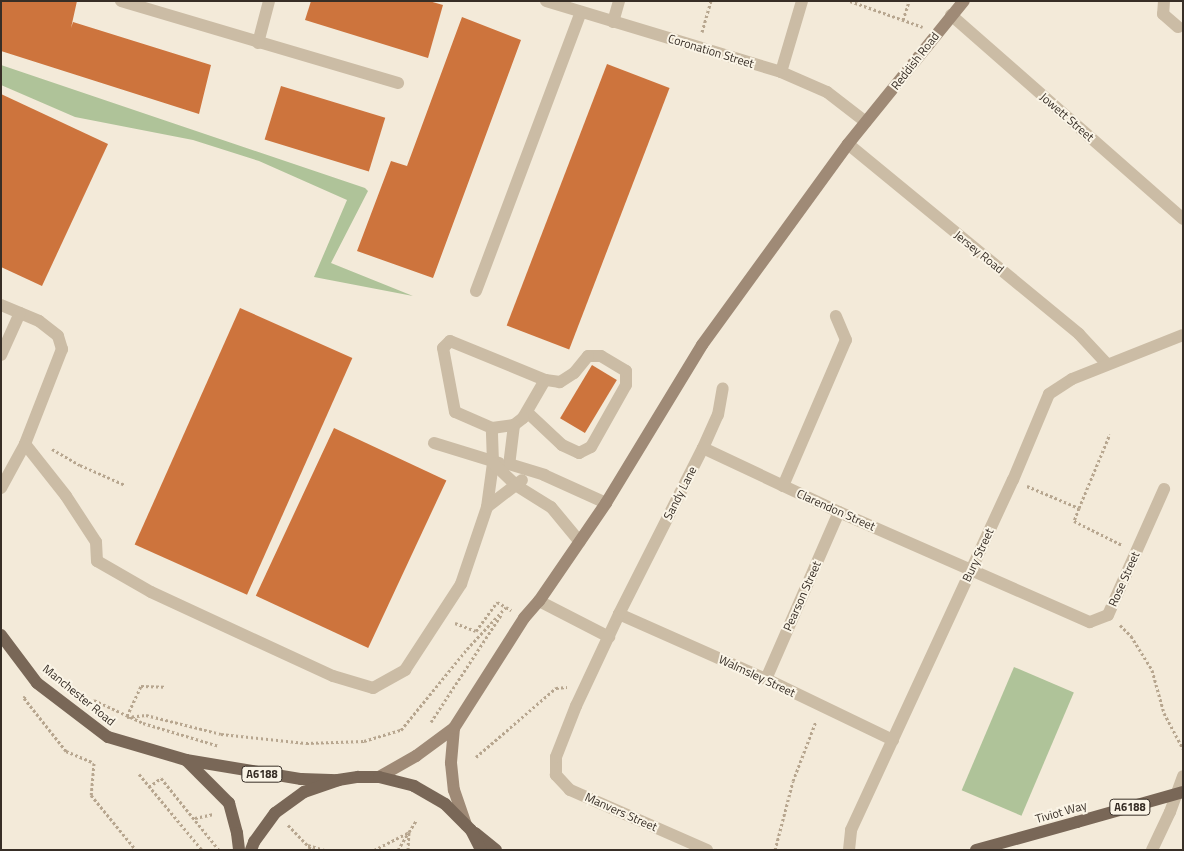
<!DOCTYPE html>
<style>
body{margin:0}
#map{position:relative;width:1184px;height:851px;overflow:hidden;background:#f3ead9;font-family:"Titillium Web",sans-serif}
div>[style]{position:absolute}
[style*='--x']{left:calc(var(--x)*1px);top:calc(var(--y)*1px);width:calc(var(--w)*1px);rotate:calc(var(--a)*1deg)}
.green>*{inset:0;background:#afc399;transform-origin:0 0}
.building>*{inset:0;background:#cd743d;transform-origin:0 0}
.path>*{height:3px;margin-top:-1.5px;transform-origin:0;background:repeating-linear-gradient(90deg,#b7a68f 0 2.5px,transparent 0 5px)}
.service>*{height:12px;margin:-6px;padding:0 6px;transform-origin:6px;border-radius:6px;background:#cbbca5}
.minor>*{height:12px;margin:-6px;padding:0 6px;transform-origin:6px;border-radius:6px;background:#cbbca5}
.secondary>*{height:12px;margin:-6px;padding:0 6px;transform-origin:6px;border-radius:6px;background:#9f8a76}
.primary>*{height:12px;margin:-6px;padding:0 6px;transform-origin:6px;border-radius:6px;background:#796757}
.primary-bridge>*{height:12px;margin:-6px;padding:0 6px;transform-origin:6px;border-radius:6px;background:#796757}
span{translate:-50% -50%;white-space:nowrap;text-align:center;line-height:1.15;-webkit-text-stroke:4px #faf4e6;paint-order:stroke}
.shield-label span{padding:1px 4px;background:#faf4e6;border:1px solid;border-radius:4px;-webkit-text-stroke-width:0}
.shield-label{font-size:11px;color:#372e26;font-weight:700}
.street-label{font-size:12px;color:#372e26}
.frame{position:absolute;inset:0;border:2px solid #372e26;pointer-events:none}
</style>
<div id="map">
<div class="green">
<i style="clip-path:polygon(1px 65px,365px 188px,368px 191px,331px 263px,413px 296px,314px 277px,347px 200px,259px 161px,193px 140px,75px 117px,1px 85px)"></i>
<i style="left:1014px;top:667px;width:65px;height:134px;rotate:23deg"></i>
</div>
<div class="building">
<i style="clip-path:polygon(1px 1px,77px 1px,71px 28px,73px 22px,211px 65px,199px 114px,1px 51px)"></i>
<i style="clip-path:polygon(311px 1px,429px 1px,443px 5px,428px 58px,305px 20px)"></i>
<i style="clip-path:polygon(462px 17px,521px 40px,433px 278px,357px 251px,391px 161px,407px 166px)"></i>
<i style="left:607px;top:64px;width:67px;height:280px;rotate:21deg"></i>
<i style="left:281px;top:86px;width:109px;height:56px;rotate:17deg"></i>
<i style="clip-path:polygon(1px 94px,108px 144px,42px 286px,1px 267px)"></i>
<i style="left:240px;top:308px;width:123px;height:259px;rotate:24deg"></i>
<i style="left:592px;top:365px;width:29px;height:62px;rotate:31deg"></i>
<i style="left:334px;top:428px;width:124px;height:185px;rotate:25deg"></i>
</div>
<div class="path">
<i style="--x:850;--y:1;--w:77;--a:19.6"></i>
<i style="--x:903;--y:20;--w:20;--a:-72"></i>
<i style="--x:702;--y:32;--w:32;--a:-74"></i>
<i style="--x:52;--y:449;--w:32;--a:30"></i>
<i style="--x:80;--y:465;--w:49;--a:24"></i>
<i style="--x:1027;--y:486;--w:56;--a:22.9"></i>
<i style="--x:1079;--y:508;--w:14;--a:111"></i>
<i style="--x:1074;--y:521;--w:54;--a:26.6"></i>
<i style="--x:1079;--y:508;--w:80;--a:-67.3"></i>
<i style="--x:455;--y:623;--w:22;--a:21"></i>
<i style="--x:476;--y:631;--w:36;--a:-54"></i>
<i style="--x:497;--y:602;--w:10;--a:29"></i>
<i style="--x:1120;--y:625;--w:16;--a:45"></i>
<i style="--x:1131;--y:636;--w:40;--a:58"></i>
<i style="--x:1152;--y:670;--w:45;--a:74.4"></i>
<i style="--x:1164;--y:713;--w:40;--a:62"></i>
<i style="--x:25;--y:696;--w:2;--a:117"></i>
<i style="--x:24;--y:698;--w:68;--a:51.6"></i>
<i style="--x:66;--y:751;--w:30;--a:23"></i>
<i style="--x:94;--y:763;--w:32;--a:95"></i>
<i style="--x:91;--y:795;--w:71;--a:50.7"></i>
<i style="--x:90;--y:703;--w:5;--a:-37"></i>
<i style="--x:94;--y:700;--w:54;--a:25.1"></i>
<i style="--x:143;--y:723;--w:79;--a:16.8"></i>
<i style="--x:127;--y:716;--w:33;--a:-65"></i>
<i style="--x:141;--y:686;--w:24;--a:2"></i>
<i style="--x:127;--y:717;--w:19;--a:-6"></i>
<i style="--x:146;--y:715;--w:77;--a:14.2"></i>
<i style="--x:221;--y:734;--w:85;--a:6"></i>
<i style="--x:306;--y:743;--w:58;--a:-2"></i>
<i style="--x:364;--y:741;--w:39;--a:-17"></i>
<i style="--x:401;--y:730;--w:104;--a:-50.8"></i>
<i style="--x:467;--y:649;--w:57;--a:-47.1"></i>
<i style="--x:506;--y:607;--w:6;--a:31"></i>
<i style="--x:431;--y:722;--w:128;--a:-56.8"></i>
<i style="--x:476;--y:757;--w:106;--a:-40.8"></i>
<i style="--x:556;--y:688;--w:11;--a:-5"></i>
<i style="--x:139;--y:774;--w:99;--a:50.3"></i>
<i style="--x:149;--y:787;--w:15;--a:-37"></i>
<i style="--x:161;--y:778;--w:92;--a:51.1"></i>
<i style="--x:195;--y:818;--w:19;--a:-12"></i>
<i style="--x:288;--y:825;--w:35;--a:46"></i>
<i style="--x:308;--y:845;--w:17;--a:17"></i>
<i style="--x:374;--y:850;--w:39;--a:-27"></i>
<i style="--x:398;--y:850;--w:21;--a:-59"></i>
<i style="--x:408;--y:850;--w:18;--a:-87"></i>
<i style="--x:409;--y:832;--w:13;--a:-58"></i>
<i style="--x:775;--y:850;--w:71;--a:-75.4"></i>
<i style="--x:793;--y:781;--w:64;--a:-69"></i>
</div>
<div class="service">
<i style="--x:121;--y:1;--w:289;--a:16.5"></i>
<i style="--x:1164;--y:1;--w:13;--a:94"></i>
<i style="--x:1163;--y:14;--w:20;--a:41"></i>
<i style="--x:258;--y:43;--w:43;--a:-75.3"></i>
<i style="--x:476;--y:291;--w:298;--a:-69.4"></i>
<i style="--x:1;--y:305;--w:41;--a:22.8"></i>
<i style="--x:39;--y:321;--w:24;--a:38"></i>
<i style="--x:58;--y:336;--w:14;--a:73"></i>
<i style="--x:62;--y:349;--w:102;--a:111.3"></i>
<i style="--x:25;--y:444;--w:50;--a:118.6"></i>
<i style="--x:1;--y:355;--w:46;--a:-65.7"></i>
<i style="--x:528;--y:413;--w:47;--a:43.3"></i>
<i style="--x:562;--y:445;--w:19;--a:25"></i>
<i style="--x:579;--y:453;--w:13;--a:-27"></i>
<i style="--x:591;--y:447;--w:71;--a:-60.6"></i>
<i style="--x:626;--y:385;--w:14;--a:-90"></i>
<i style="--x:626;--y:371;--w:29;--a:-149"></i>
<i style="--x:601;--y:356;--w:13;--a:180"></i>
<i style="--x:588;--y:356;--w:22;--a:129"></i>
<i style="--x:574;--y:373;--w:17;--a:147"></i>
<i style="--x:560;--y:382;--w:15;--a:-172"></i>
<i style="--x:514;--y:425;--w:39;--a:97"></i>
<i style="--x:509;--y:464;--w:37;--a:17"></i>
<i style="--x:544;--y:475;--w:68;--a:24.3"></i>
<i style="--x:434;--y:443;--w:68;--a:17.1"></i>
<i style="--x:25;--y:444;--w:66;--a:51.7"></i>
<i style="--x:66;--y:496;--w:55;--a:56.9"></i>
<i style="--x:96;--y:542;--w:19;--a:87"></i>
<i style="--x:97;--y:561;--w:62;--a:29.9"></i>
<i style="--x:151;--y:592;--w:200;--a:24.8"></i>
<i style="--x:333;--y:676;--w:42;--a:16.7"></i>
<i style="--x:373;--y:688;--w:37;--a:-29"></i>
<i style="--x:405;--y:670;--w:103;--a:-56.9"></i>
<i style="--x:461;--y:584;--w:81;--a:-71.3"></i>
<i style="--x:487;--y:507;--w:44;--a:-82.2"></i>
<i style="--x:493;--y:463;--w:35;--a:-92"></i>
<i style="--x:492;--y:428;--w:40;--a:-156.6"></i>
<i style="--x:455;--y:412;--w:65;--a:-100.6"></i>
<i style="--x:443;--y:348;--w:10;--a:-45"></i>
<i style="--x:450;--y:341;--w:103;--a:22.3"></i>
<i style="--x:545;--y:380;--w:44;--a:120.1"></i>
<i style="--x:523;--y:418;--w:11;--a:142"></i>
<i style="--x:514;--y:425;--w:22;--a:172"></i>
<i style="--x:493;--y:463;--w:33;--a:44"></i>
<i style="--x:517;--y:486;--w:40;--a:32"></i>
<i style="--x:551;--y:507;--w:45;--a:50.4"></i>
<i style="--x:487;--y:507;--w:44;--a:-37.6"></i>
</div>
<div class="minor">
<i style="--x:546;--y:1;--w:245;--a:16.8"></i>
<i style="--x:781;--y:72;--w:50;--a:23.5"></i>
<i style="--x:827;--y:92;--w:49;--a:37.6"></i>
<i style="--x:951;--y:15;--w:309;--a:41.3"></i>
<i style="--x:613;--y:22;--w:22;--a:-74"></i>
<i style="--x:781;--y:72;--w:74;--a:-73.5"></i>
<i style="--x:848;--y:144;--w:299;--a:39.4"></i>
<i style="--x:1079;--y:334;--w:41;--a:47"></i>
<i style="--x:703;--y:448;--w:150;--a:25.2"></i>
<i style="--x:839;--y:512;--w:274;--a:23.7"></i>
<i style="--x:1090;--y:622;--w:19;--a:-21"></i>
<i style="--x:1108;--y:615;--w:138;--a:-66"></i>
<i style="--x:783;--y:486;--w:159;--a:-66.7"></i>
<i style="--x:846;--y:340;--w:26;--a:-113"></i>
<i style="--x:539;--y:601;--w:79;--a:27.2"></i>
<i style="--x:619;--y:614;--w:161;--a:23.9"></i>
<i style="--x:766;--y:679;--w:141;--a:25.7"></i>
<i style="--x:766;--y:679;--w:182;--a:-66.4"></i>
<i style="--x:707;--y:850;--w:150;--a:-156.3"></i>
<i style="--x:570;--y:790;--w:21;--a:-133"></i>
<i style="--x:556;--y:775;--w:18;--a:-90"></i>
<i style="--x:556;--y:757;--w:55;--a:-68.6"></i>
<i style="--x:576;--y:706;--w:102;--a:-64.9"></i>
<i style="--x:619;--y:614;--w:186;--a:-63.2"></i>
<i style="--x:703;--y:448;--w:36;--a:-66"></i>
<i style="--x:718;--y:415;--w:27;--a:-80"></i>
<i style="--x:849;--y:850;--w:20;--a:-84"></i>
<i style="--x:851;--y:830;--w:386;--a:-65.2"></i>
<i style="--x:1013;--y:480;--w:93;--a:-67.3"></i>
<i style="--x:1049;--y:394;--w:27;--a:-33"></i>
<i style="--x:1072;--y:379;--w:119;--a:-21.6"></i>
<i style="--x:1152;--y:850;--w:42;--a:-64.7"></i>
<i style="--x:1170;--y:812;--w:38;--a:-70"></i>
</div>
<div class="secondary">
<i style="--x:454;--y:728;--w:35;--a:95"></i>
<i style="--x:451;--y:763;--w:27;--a:84"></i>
<i style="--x:454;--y:790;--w:37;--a:71"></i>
<i style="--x:379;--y:777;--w:43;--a:-29.6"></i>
<i style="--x:416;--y:756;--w:47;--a:-36.4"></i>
<i style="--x:454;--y:728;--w:130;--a:-57.5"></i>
<i style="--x:524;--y:618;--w:23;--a:-49"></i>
<i style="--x:539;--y:601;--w:119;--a:-55.6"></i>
<i style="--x:606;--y:503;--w:185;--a:-58.7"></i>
<i style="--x:702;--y:345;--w:248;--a:-54"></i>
<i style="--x:848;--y:144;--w:184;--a:-51"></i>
</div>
<div class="primary">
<i style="--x:1;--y:635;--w:60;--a:53.1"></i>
<i style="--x:37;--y:683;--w:89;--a:37.3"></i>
<i style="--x:108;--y:737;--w:81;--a:16.4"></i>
<i style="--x:186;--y:760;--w:117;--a:9.4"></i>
<i style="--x:301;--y:779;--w:37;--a:2"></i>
<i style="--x:186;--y:760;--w:61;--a:45"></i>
<i style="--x:229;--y:803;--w:31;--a:75"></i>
<i style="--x:237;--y:833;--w:17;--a:83"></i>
<i style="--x:475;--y:833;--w:27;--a:39"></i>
<i style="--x:251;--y:850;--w:9;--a:-69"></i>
<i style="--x:254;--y:842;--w:36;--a:-54"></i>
<i style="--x:275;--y:813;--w:36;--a:-36"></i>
<i style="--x:304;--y:792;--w:36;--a:-19"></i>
<i style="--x:338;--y:780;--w:20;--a:-9"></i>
<i style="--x:358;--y:777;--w:21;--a:0"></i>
<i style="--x:379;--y:777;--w:36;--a:14"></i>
<i style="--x:414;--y:786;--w:36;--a:30"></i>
<i style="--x:445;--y:804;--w:37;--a:45"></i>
<i style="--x:471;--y:830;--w:22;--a:63"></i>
<i style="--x:976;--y:850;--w:105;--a:-15.5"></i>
</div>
<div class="primary-bridge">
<i style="--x:1077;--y:822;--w:110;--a:-15.8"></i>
</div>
<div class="shield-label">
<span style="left:262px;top:774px">A6188</span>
<span style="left:1130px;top:807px">A6188</span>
</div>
<div class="street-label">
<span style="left:711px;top:51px;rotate:17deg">Coronation Street</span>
<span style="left:915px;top:61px;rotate:-52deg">Reddish Road</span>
<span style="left:1067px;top:117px;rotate:41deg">Jowett Street</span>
<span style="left:979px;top:252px;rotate:39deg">Jersey Road</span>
<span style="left:680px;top:493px;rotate:-63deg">Sandy Lane</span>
<span style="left:836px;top:510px;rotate:24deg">Clarendon Street</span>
<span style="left:978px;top:555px;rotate:-65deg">Bury Street</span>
<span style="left:1124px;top:579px;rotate:-66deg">Rose Street</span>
<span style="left:802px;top:596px;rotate:-66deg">Pearson Street</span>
<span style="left:757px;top:676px;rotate:25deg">Walmsley Street</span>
<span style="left:79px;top:695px;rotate:39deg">Manchester Road</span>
<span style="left:621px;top:812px;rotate:24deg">Manvers Street</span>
<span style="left:1061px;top:812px;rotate:-16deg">Tiviot Way</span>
</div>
<div class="frame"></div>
</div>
